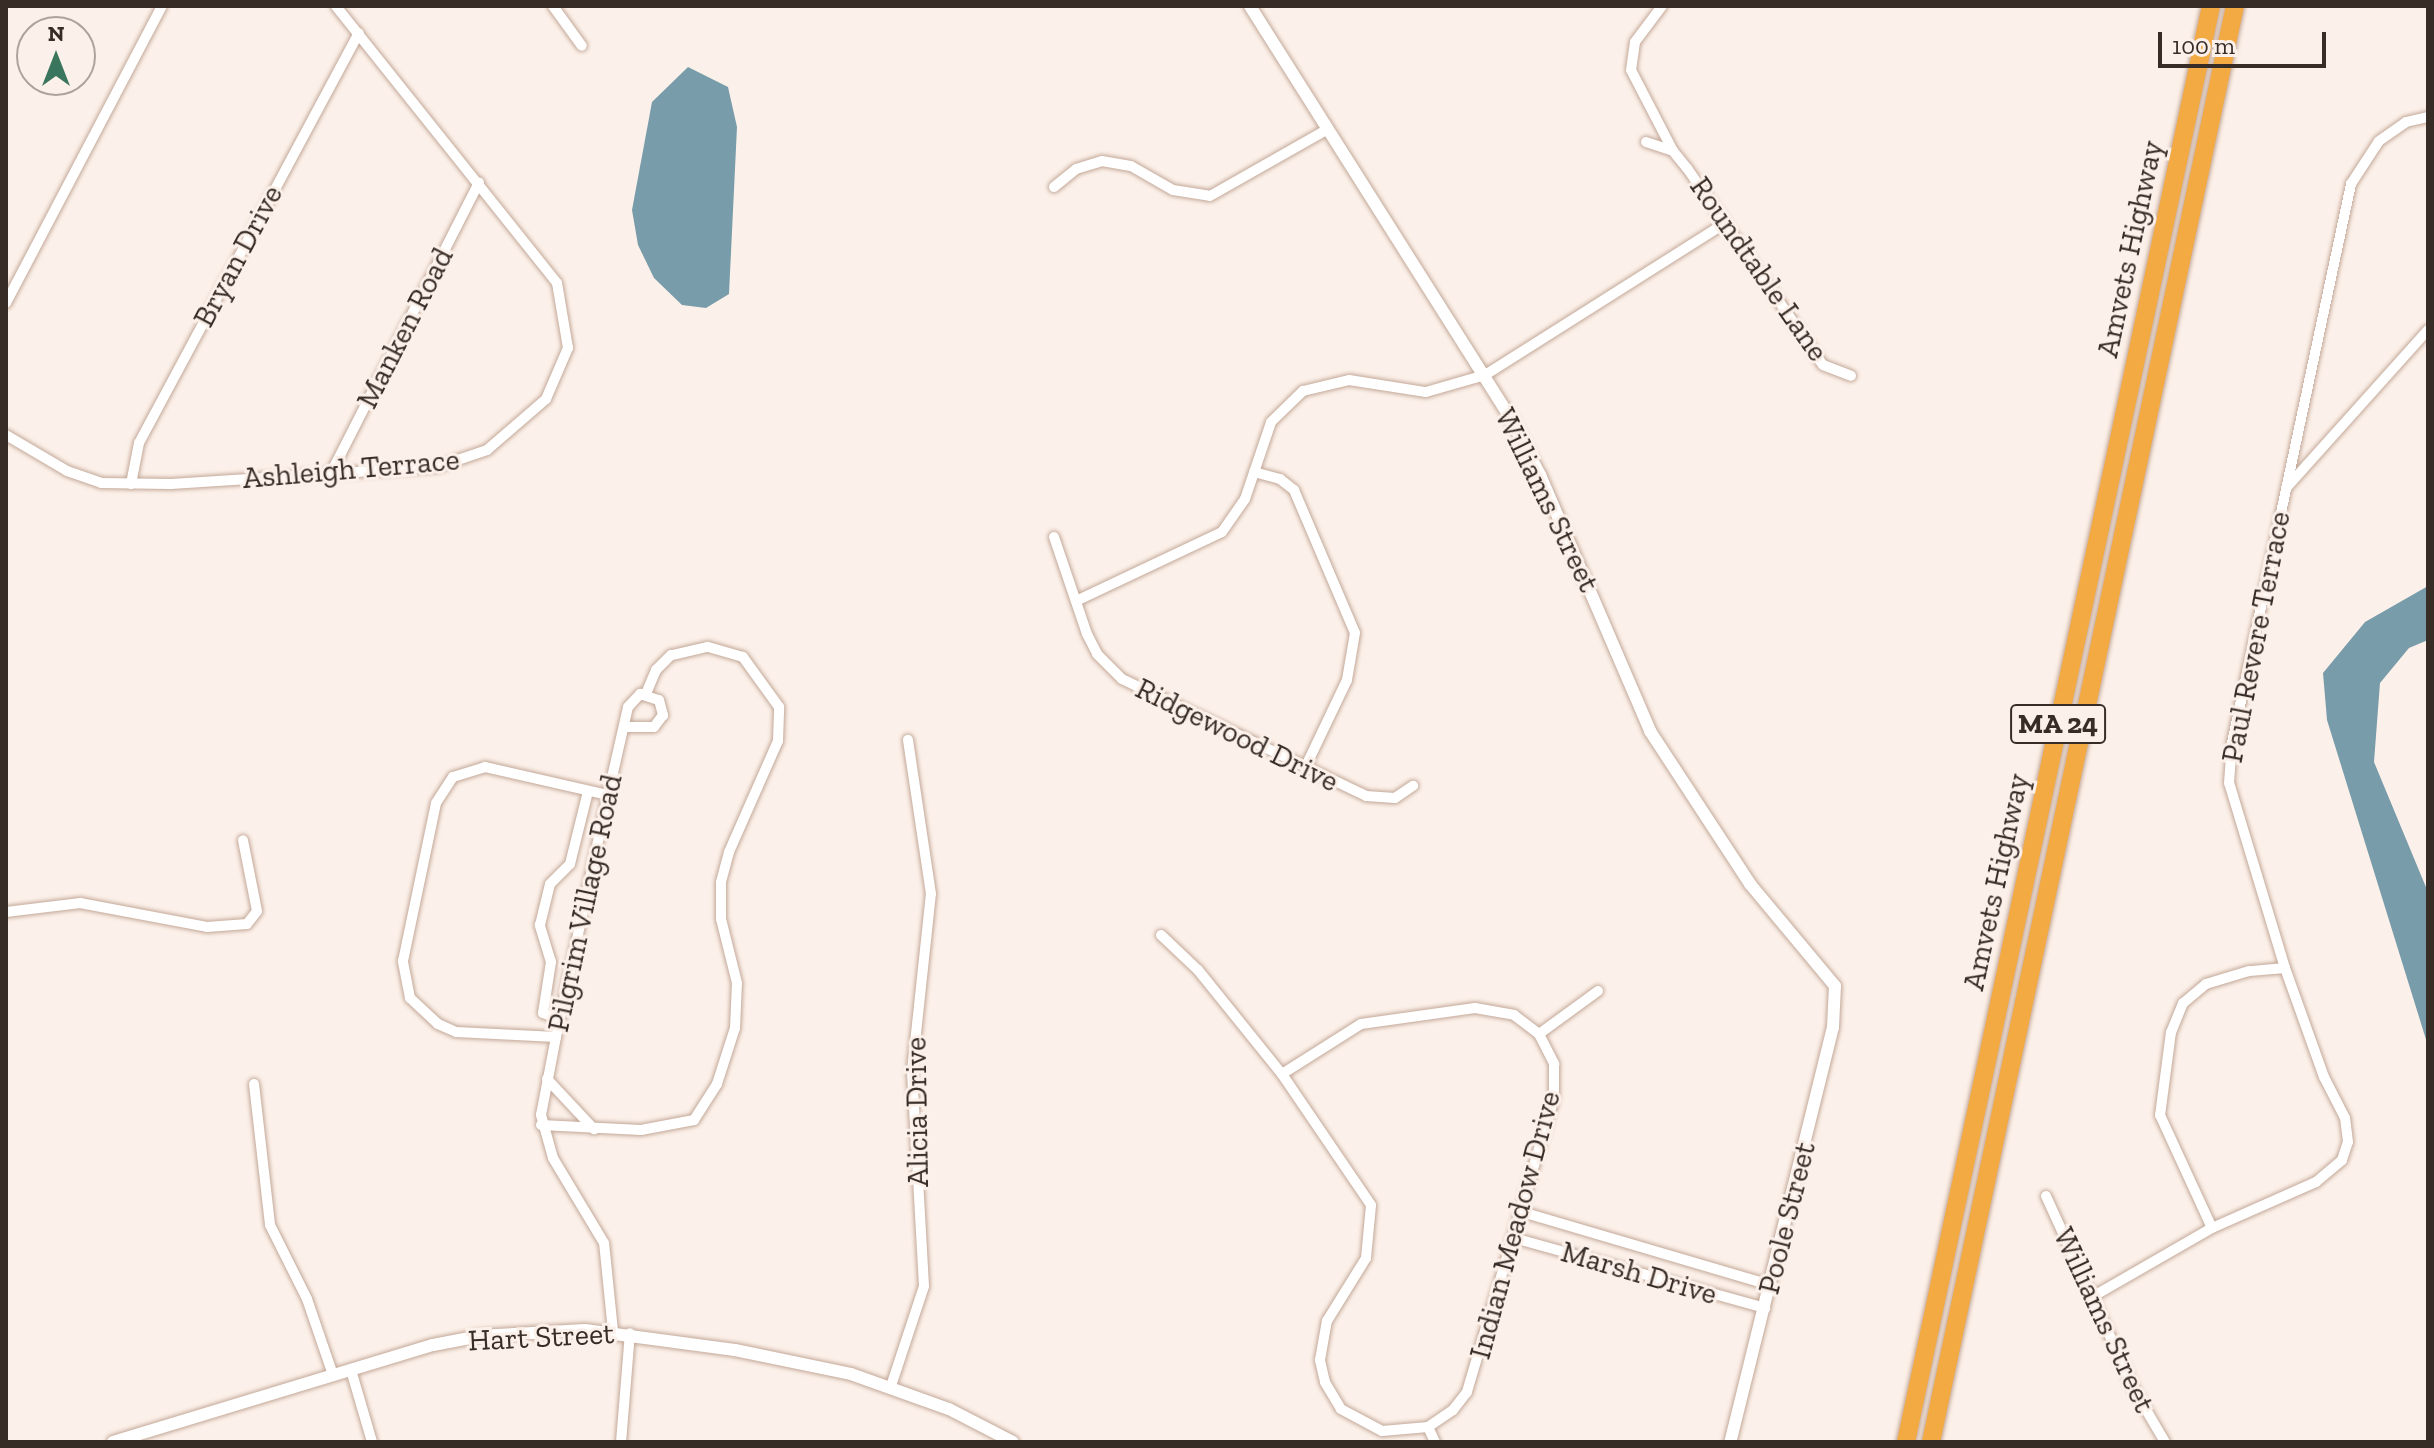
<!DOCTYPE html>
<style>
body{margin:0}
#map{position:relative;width:2434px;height:1448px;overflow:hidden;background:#fcf1ea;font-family:"Zilla Slab",serif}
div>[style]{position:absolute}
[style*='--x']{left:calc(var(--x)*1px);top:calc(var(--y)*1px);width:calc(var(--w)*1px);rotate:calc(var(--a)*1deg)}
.water>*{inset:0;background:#789caa}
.roads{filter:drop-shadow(0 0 2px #c3a898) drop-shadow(0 0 2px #c3a898)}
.minor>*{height:10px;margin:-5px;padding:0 5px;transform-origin:5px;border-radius:5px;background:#fff}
.tertiary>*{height:12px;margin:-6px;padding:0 6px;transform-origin:6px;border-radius:6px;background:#fff}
.motorway>*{height:18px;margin:-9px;padding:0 9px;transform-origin:9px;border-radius:9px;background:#f4aa43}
span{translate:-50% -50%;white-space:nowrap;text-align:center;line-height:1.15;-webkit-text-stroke:6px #fcf1ea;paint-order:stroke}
.shield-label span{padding:2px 6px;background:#fcf1ea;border:2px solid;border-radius:6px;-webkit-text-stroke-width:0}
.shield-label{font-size:28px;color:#382d26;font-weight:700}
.street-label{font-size:30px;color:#382d26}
.frame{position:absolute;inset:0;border:8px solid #382d26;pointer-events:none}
.north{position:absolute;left:16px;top:16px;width:80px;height:80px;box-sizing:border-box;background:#fcf1ea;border:2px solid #aea39c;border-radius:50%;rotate:0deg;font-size:22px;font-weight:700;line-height:32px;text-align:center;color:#382d26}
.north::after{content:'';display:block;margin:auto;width:28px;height:36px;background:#3a755e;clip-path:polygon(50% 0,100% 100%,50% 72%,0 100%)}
.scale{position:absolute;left:2158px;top:32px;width:168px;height:36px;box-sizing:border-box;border:4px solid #382d26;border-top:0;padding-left:10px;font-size:24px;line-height:28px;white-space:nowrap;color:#382d26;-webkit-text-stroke:6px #fcf1ea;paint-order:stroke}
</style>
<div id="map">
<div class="water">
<i style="clip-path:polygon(688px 67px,728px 87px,737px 127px,729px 294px,706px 308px,682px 305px,654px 278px,638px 245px,632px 210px,652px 102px)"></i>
<i style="clip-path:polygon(2428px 586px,2428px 640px,2409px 648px,2380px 683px,2374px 762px,2428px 892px,2428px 1046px,2327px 720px,2323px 673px,2365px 622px)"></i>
</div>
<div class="roads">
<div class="minor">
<i style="--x:553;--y:6;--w:49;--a:54.1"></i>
<i style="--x:1662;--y:6;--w:45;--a:126.9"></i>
<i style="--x:1635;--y:42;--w:28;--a:98"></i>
<i style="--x:1631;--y:70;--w:91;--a:62.6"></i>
<i style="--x:1646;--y:142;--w:28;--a:18"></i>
<i style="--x:1673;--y:151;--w:22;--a:51"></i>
<i style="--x:1687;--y:168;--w:239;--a:55.4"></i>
<i style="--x:1823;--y:365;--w:30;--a:21"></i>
<i style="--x:1054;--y:187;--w:28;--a:-39"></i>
<i style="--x:1076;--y:169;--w:27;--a:-17"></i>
<i style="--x:1102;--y:161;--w:29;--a:10"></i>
<i style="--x:1131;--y:166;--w:48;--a:29.7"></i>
<i style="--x:1173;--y:190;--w:37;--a:9"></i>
<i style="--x:1210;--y:196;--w:136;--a:-29.6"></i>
<i style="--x:6;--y:303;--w:335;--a:-62.3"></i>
<i style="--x:6;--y:435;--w:71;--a:30.5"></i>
<i style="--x:67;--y:471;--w:36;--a:19"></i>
<i style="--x:101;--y:483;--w:70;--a:0.8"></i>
<i style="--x:171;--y:484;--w:267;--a:-3.7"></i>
<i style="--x:437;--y:467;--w:53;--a:-18.8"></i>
<i style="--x:487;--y:450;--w:78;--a:-40.8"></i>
<i style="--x:546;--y:399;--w:56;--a:-66.7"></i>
<i style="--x:568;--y:348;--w:66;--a:-99.6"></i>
<i style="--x:557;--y:283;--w:354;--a:-128.6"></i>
<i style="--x:1254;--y:472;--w:27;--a:15"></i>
<i style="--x:1280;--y:479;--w:18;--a:38"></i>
<i style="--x:1294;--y:490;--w:155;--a:66.9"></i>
<i style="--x:1355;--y:633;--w:48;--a:99.7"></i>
<i style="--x:1347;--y:680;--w:98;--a:115.5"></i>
<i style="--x:331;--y:473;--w:326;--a:-63"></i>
<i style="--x:131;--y:484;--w:42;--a:-79"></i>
<i style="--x:139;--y:443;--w:465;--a:-61.8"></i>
<i style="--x:2287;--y:487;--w:211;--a:-48.1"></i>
<i style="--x:1054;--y:537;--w:102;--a:71.2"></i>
<i style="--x:1087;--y:634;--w:22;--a:63"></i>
<i style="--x:1097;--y:654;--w:35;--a:45"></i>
<i style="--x:1122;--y:679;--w:271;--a:25.6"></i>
<i style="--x:1366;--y:796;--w:29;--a:4"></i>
<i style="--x:1395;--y:798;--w:22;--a:-34"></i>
<i style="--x:1076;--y:601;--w:161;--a:-25.3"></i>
<i style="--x:1222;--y:532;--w:40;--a:-55.1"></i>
<i style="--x:1245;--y:499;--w:81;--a:-71.3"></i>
<i style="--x:1271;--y:422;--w:45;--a:-44.1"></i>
<i style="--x:1303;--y:391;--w:47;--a:-13.4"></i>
<i style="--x:1349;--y:380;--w:78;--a:8.9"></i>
<i style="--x:1426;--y:392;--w:61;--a:-16.1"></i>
<i style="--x:1485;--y:375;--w:284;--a:-32.3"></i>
<i style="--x:6;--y:912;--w:75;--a:-6.9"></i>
<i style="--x:80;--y:903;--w:129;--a:10.7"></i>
<i style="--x:207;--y:927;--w:40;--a:-4.3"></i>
<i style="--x:247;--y:924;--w:16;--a:-52"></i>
<i style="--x:257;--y:911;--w:72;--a:-101.2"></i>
<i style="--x:1161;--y:935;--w:51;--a:43.4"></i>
<i style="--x:1198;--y:970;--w:134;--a:51.1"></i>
<i style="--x:2285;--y:968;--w:193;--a:-106.8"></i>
<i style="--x:2229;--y:783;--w:40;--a:-85.7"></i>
<i style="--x:2232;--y:743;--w:572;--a:-77.98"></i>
<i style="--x:2351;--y:184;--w:51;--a:-56.9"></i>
<i style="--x:2379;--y:141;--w:33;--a:-35"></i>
<i style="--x:2406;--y:122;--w:23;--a:-13"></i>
<i style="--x:1475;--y:1008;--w:40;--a:10"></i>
<i style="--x:1514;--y:1015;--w:31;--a:37"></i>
<i style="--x:1539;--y:1034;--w:34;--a:63"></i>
<i style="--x:1554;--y:1064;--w:34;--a:90"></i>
<i style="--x:1554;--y:1098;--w:307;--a:106.5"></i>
<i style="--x:1467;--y:1392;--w:23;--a:128"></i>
<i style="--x:1453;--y:1410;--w:30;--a:146"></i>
<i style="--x:1428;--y:1427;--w:46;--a:175"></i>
<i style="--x:1382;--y:1431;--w:47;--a:-151.8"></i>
<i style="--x:1341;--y:1409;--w:31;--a:-121"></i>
<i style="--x:1325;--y:1382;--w:23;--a:-103"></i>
<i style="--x:1320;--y:1360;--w:40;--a:-80"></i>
<i style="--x:1327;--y:1321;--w:74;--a:-58.2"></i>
<i style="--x:1366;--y:1258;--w:53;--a:-84.6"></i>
<i style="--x:1371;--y:1205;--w:158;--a:-124.2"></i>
<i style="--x:1282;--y:1074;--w:93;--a:-32.3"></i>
<i style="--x:1361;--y:1024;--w:115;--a:-8"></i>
<i style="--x:560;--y:1019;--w:18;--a:-161"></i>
<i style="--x:543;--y:1013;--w:52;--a:-81.1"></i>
<i style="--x:551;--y:962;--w:39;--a:-107"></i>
<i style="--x:540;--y:925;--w:42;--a:-76.3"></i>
<i style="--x:550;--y:884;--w:28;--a:-45"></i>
<i style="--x:570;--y:864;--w:75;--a:-76.1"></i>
<i style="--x:1539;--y:1034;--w:73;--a:-36.1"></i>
<i style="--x:556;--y:1037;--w:100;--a:-177.1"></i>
<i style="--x:456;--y:1032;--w:20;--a:-156"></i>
<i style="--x:438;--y:1024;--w:38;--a:-137"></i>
<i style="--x:410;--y:998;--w:38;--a:-101"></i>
<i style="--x:403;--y:961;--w:161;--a:-78.2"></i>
<i style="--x:436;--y:803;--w:31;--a:-57"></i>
<i style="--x:453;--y:777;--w:34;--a:-17"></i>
<i style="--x:485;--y:767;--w:126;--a:12.8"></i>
<i style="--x:547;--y:1079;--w:69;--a:46.8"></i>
<i style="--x:254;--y:1084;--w:142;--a:83.5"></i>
<i style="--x:270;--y:1225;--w:83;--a:63.4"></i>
<i style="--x:307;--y:1299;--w:80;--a:71.1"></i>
<i style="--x:541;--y:1125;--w:100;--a:2.9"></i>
<i style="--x:641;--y:1130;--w:54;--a:-10.7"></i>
<i style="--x:694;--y:1120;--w:43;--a:-57.4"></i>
<i style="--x:717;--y:1084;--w:59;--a:-72.2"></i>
<i style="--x:735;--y:1028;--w:45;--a:-87.5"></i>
<i style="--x:737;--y:983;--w:66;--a:-104"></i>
<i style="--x:721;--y:919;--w:37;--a:-90"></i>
<i style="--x:721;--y:882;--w:31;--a:-75"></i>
<i style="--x:729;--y:852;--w:121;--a:-66.2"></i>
<i style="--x:778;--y:741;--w:34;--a:-88"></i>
<i style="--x:779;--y:707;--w:62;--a:-125.8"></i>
<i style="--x:743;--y:657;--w:37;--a:-164"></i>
<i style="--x:707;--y:647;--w:37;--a:167"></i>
<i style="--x:671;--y:655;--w:21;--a:135"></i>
<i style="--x:656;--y:670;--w:26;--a:113"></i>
<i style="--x:2046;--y:1196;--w:212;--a:65.5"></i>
<i style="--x:2134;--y:1389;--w:61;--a:59.7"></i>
<i style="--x:1522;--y:1212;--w:259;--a:16.4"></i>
<i style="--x:1514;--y:1238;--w:261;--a:15.6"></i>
<i style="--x:2092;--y:1297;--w:138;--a:-29.9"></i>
<i style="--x:2212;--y:1228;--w:114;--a:-23.9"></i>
<i style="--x:2316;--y:1182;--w:34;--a:-40"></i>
<i style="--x:2342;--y:1160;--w:19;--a:-72"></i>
<i style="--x:2348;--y:1142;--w:24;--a:-97"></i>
<i style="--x:2345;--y:1118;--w:46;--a:-117.1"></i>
<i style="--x:2324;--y:1077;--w:116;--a:-109.7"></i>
<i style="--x:2285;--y:968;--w:36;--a:175"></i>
<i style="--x:2249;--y:971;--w:45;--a:163.2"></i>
<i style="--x:2206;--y:984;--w:30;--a:140"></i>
<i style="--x:2183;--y:1003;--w:31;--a:112"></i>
<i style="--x:2171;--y:1032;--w:84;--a:97.5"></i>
<i style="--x:2160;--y:1115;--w:124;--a:65.3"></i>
<i style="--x:613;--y:1331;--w:88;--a:-95.8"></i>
<i style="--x:604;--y:1243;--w:99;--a:-121"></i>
<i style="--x:553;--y:1158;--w:45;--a:-105.6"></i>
<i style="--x:541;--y:1115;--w:79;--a:-79.1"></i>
<i style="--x:556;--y:1037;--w:248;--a:-77.9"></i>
<i style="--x:608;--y:795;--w:90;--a:-77.2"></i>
<i style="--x:628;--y:707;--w:18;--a:-47"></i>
<i style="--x:640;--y:694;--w:20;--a:18"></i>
<i style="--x:659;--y:700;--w:16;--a:75"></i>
<i style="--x:663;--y:715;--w:15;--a:127"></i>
<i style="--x:654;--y:727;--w:30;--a:180"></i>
<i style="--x:351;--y:1370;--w:75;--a:73.7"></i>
<i style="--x:891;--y:1386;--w:105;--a:-71.7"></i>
<i style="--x:924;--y:1286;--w:215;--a:-93.2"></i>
<i style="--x:912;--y:1071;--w:178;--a:-83.9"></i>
<i style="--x:931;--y:894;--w:156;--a:-98.5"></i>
<i style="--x:1428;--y:1427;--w:17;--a:65"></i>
<i style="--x:621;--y:1442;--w:109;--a:-85.3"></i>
</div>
<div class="tertiary">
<i style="--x:1250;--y:6;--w:485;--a:57.7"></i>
<i style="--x:1509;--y:416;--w:67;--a:62.3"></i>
<i style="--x:1540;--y:475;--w:279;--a:66.7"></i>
<i style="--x:1650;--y:731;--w:183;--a:56.8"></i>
<i style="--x:1750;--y:884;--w:133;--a:50.2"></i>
<i style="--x:1835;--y:986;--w:41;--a:92.8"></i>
<i style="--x:1833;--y:1027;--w:428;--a:103.9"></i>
<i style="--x:113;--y:1442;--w:334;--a:-16.9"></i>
<i style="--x:433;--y:1345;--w:48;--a:-10.8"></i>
<i style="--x:480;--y:1336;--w:105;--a:-3.3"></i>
<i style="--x:585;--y:1330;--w:151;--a:7.6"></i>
<i style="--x:735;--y:1350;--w:118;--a:11.7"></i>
<i style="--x:851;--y:1374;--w:104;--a:19.7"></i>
<i style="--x:949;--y:1409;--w:72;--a:27.3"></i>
</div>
<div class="motorway">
<i style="--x:1906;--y:1442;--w:1468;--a:-78.01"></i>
<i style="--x:1931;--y:1442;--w:1468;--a:-78.05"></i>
</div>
</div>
<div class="shield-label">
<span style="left:2058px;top:724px">MA 24</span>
</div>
<div class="street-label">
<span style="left:2130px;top:249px;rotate:-78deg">Amvets Highway</span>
<span style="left:238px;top:256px;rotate:-62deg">Bryan Drive</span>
<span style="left:1759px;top:269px;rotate:55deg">Roundtable Lane</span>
<span style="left:405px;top:328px;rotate:-63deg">Manken Road</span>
<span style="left:351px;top:469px;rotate:-5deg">Ashleigh Terrace</span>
<span style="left:1547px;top:500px;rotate:64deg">Williams Street</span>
<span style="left:2256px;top:637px;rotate:-79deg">Paul Revere Terrace</span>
<span style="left:1237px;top:735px;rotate:26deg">Ridgewood Drive</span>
<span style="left:1996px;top:882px;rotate:-78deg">Amvets Highway</span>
<span style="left:585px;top:903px;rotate:-78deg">Pilgrim Village Road</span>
<span style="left:917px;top:1112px;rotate:-91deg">Alicia Drive</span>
<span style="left:1787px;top:1218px;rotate:-76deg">Poole Street</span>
<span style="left:1515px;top:1225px;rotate:-75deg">Indian Meadow Drive</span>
<span style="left:1639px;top:1273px;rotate:16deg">Marsh Drive</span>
<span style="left:2104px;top:1320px;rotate:65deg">Williams Street</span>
<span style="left:541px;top:1337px;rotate:-3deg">Hart Street</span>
</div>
<div class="frame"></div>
<div class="north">N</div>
<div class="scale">100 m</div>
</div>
